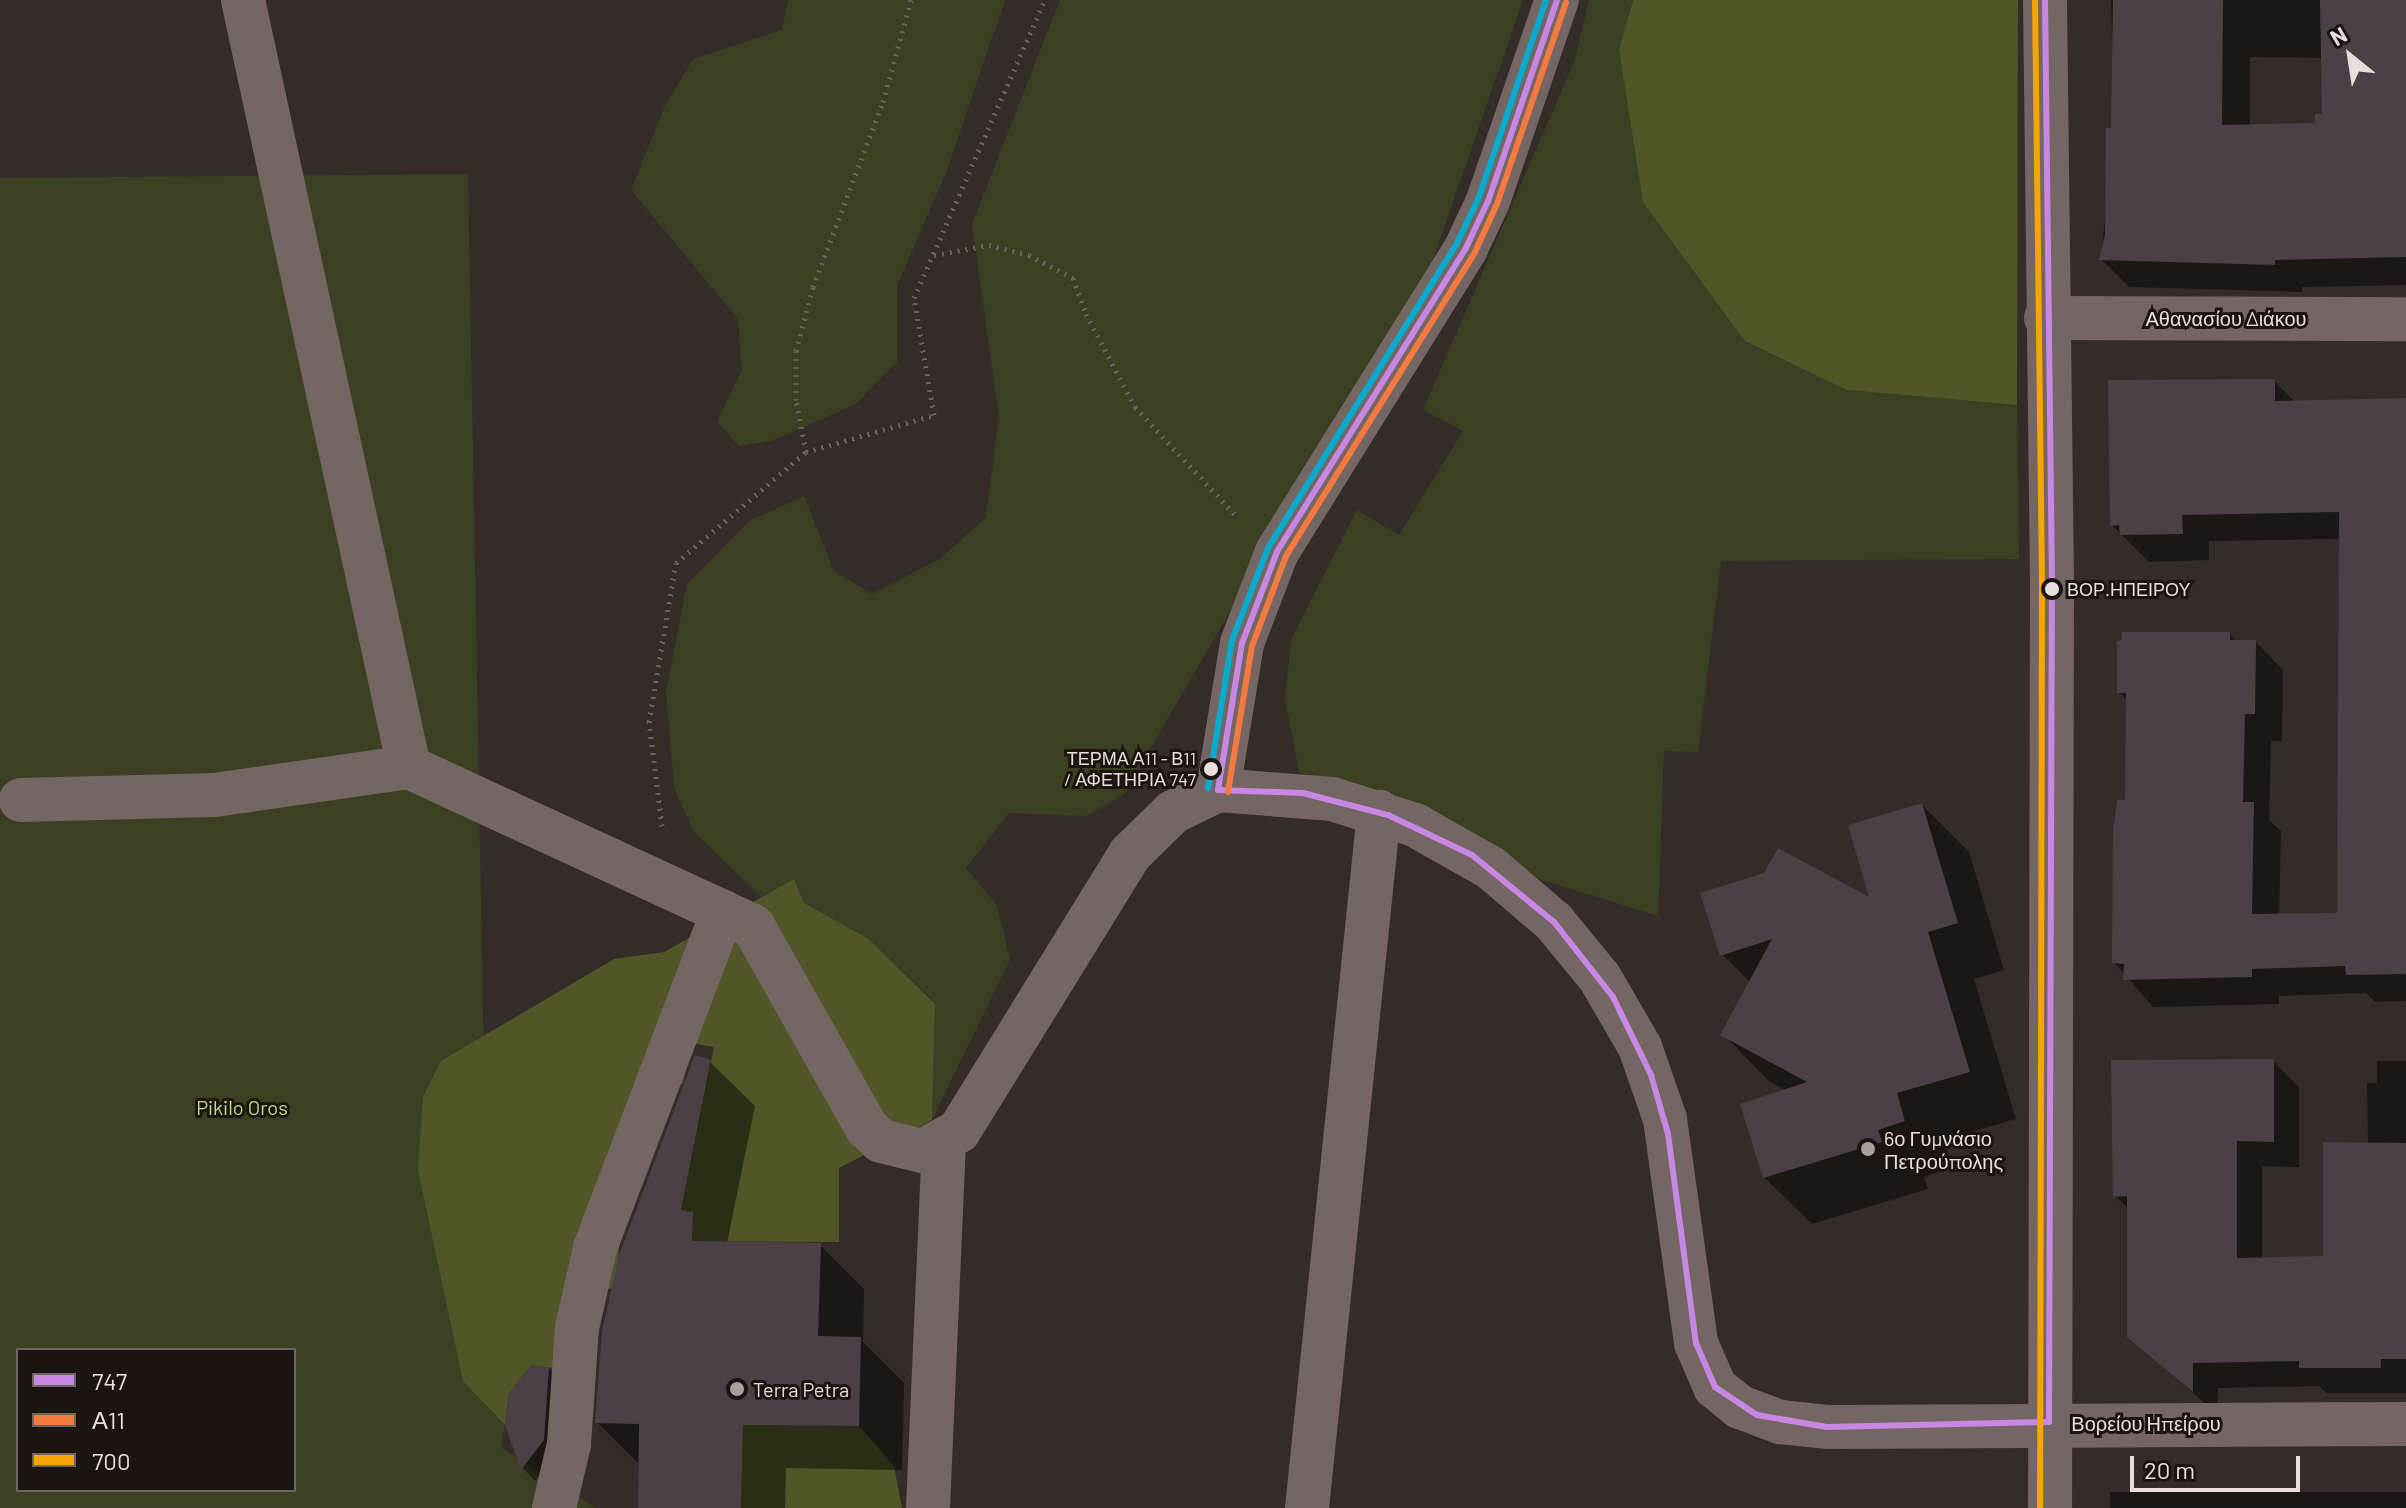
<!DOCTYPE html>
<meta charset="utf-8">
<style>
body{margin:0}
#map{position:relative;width:2406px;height:1508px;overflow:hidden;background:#332c29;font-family:Barlow,sans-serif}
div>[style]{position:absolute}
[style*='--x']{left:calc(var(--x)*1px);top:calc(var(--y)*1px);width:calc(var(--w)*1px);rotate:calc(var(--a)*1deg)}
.green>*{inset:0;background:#3c4022}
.forest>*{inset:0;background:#505628}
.shadow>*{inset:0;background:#0007;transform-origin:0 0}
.building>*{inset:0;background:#4b4045}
.path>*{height:5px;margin-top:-2.5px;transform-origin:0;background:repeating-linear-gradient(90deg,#6a625f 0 2px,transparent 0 8px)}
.minor>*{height:44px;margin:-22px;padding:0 22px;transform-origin:22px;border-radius:22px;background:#746662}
.bus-1>*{height:6px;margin:-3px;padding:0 3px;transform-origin:3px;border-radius:3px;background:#c787e3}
.bus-2>*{height:6px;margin:-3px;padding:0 3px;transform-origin:3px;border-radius:3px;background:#f6793e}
.bus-3>*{height:6px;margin:-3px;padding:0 3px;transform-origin:3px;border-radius:3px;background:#f7a600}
.bus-4>*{height:6px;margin:-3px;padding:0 3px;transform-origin:3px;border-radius:3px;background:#06acd0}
.dots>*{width:22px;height:22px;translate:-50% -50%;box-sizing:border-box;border:4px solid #1b1511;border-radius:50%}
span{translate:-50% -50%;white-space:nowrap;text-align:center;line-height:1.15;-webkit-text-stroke:6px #1b1511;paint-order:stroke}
.bus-label{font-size:18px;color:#e8dfda}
.left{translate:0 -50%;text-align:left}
.right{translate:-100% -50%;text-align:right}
.street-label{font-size:20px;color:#e8dfda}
.park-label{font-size:20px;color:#cad987}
.poi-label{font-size:20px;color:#e8dfda}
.legend{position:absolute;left:16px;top:1348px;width:280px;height:144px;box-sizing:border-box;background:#1b1511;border:2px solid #6d6661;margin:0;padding:10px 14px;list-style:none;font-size:24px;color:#e8dfda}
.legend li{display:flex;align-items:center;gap:16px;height:40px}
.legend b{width:40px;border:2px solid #6d6661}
.north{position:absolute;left:2310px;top:16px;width:80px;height:80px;-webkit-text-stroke:6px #1b1511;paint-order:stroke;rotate:330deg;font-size:22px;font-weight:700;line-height:32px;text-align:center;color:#e8dfda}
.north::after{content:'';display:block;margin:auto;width:28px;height:36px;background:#e8dfda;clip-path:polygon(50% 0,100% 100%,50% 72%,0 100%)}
.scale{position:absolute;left:2130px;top:1456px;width:170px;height:36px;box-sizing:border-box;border:4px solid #e8dfda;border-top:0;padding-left:10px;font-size:24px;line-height:28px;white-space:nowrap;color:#e8dfda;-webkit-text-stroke:6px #1b1511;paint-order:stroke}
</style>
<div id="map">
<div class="green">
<i style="clip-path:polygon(788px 0,1005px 0,947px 170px,897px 286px,897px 362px,856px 404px,772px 441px,739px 446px,717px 422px,742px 370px,738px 319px,631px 190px,665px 106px,693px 59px,782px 30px)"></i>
<i style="clip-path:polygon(1060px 0,1523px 0,1431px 266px,1124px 794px,1087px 816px,1009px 813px,966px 868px,997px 905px,1010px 960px,932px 1120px,935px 1003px,869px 939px,804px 903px,794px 880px,761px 897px,694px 832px,674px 788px,666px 691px,687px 584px,749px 521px,804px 496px,834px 571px,872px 594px,940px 559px,986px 517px,999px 417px,972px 224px)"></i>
<i style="clip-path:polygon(1589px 0,1633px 0,1619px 49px,1847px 390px,2017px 405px,2019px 559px,1721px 561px,1698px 752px,1664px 751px,1658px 916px,1539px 879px,1467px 832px,1299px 772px,1285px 699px,1291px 640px,1357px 510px,1399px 535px,1463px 431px,1423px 410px,1574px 62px)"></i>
<i style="clip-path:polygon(evenodd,468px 174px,490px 1410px,505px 1425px,501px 1447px,596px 1508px,0 1508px,0 178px,468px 174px,18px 1350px,294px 1350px,294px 1490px,18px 1490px,18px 1350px)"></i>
</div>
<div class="forest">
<i style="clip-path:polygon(1633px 0,2018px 0,2017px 405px,1847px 390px,1745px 341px,1643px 202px,1619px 49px)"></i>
<i style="clip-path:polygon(794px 879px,804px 903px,869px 939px,935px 1004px,932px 1120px,839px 1168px,839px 1242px,692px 1241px,693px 1212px,681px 1210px,714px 1047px,691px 1043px,683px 1084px,676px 1083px,619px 1239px,618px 1289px,595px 1288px,594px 1343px,551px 1368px,531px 1365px,509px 1394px,505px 1425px,463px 1381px,418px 1170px,423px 1097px,441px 1061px,614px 959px,664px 952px)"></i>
<i style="clip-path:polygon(743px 1425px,859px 1426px,894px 1466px,902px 1508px,741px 1508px)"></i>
</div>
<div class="shadow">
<i style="clip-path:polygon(evenodd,2111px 0,2406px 0,2406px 285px,2302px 287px,2302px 292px,2129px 287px,2101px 259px,2114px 130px,2111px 0,2250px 57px,2323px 58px,2324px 115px,2317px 125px,2250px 126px,2250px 57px)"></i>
<i style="clip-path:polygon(2274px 381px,2295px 402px,2406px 400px,2406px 1001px,2375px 1002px,2366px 993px,2279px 996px,2279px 1004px,2153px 1007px,2114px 962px,2127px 802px,2128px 700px,2119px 692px,2229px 634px,2238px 642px,2256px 642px,2283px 670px,2282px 741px,2271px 741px,2269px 820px,2281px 831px,2279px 916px,2339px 915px,2342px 539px,2209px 541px,2209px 560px,2149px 562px,2112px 525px)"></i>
<i style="clip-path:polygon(1922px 805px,1969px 852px,2004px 970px,1974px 979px,2016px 1119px,1943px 1140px,1951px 1168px,1924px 1177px,1928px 1189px,1812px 1224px,1764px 1177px,1787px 1091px,1770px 1082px,1723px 1034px,1751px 983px,1722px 954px,1873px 901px)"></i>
<i style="clip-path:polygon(2273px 1061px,2299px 1087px,2299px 1167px,2262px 1166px,2262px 1259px,2325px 1258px,2368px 1144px,2367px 1083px,2377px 1083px,2377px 1061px,2406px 1061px,2406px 1393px,2326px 1393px,2319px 1386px,2218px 1388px,2218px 1415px,2129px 1336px,2129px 1209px,2115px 1196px)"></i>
<i style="clip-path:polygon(710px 1062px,755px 1106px,727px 1243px,820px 1245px,864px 1289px,863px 1342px,904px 1383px,902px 1470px,786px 1468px,785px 1508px,640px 1508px,641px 1466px,598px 1423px)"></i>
<i style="clip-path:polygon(548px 1369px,561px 1382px,556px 1454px,535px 1481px,523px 1468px,507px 1425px)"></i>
<i style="left:2110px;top:1492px;width:296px;height:16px"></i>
</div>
<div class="building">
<i style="clip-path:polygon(2113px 0,2223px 0,2222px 125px,2315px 123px,2315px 114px,2322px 114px,2320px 0,2406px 0,2406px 257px,2275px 260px,2275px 265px,2099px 260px,2105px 234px,2106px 128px,2111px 128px)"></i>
<i style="clip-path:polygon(2275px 379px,2275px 401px,2406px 398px,2406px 974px,2346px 975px,2345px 966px,2252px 969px,2252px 977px,2123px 980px,2124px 964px,2112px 963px,2113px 832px,2117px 800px,2125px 800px,2126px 693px,2117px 693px,2117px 641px,2122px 640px,2122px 632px,2230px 632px,2230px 640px,2256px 640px,2255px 714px,2245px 714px,2243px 802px,2254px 802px,2252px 914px,2337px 913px,2339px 512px,2182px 515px,2183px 534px,2120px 535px,2119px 525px,2110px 526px,2108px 380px)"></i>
<i style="clip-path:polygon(1922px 803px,1958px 923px,1928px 932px,1970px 1072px,1897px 1093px,1905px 1121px,1878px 1130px,1882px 1142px,1763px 1178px,1740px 1104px,1807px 1082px,1720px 1035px,1772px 939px,1720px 956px,1700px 893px,1764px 873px,1778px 848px,1869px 897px,1848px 825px)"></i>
<i style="clip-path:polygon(695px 1055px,711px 1060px,681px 1210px,693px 1212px,692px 1241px,821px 1243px,818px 1336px,861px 1337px,859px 1426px,743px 1425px,741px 1508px,638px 1508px,639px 1424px,595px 1423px,602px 1332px,619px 1255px)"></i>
<i style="clip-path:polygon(2274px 1059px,2274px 1142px,2237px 1141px,2237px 1258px,2323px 1256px,2323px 1142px,2406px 1143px,2406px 1359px,2381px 1359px,2381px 1368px,2299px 1368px,2299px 1361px,2193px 1363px,2193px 1392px,2127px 1337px,2127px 1196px,2113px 1197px,2111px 1060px)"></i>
<i style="clip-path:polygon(531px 1365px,549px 1368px,544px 1440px,521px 1470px,505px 1425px,509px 1394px)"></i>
</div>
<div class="path">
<i style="--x:934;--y:255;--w:56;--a:-10.3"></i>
<i style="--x:989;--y:245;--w:41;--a:14"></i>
<i style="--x:1029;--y:255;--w:50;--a:27.6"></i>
<i style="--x:1073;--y:278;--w:38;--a:70"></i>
<i style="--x:1086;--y:314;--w:105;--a:62.2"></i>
<i style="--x:1135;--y:407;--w:151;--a:47.1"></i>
<i style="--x:806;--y:452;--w:53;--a:-100.9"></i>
<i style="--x:796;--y:400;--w:49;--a:-90"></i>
<i style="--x:796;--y:351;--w:66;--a:-75.1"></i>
<i style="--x:813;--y:287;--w:198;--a:-69.3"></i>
<i style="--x:883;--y:102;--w:106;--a:-74.6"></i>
<i style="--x:662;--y:826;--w:105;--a:-97.1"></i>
<i style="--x:649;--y:722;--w:161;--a:-80.4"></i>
<i style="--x:676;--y:563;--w:171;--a:-40.5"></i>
<i style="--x:806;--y:452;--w:133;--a:-16.1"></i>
<i style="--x:934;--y:415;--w:119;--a:-99.7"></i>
<i style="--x:914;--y:298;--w:326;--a:-66.3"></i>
</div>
<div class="minor">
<i style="--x:243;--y:0;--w:785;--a:77.79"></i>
<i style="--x:409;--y:767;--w:379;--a:24.8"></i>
<i style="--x:753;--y:926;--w:232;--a:60.6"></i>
<i style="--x:867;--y:1128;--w:19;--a:43"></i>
<i style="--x:881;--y:1141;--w:42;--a:13.7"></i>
<i style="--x:922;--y:1151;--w:42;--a:-28.4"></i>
<i style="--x:959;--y:1131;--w:326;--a:-58.3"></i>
<i style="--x:1130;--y:854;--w:60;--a:-44.3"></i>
<i style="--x:1173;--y:812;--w:50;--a:-26.1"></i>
<i style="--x:1218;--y:790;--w:114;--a:4.5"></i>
<i style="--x:1332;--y:799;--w:87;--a:17.4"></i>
<i style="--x:1415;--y:825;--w:87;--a:29.5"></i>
<i style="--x:1491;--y:868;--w:83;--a:40.6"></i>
<i style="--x:1554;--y:922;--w:72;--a:50.6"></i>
<i style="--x:1600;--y:978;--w:80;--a:59.9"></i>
<i style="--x:1640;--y:1047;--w:76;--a:70.9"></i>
<i style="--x:1665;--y:1119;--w:226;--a:82.1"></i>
<i style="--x:1696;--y:1343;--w:48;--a:66.6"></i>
<i style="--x:1715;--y:1387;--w:32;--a:39"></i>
<i style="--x:1740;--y:1407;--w:43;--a:20.6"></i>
<i style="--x:1780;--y:1422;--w:47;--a:6.1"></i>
<i style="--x:1827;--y:1427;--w:579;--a:-0.3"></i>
<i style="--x:2045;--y:0;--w:583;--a:89.31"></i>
<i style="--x:2052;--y:583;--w:925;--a:90.12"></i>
<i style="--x:2046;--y:318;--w:360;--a:0.2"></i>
<i style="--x:1218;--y:790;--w:149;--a:-80.7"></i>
<i style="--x:1242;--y:643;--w:97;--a:-69"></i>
<i style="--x:1277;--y:552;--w:358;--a:-58.1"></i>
<i style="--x:1466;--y:248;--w:52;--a:-64.9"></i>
<i style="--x:1488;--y:201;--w:213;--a:-71.1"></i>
<i style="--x:21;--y:800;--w:194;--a:-1.5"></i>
<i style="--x:215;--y:795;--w:196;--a:-8.2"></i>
<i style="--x:554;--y:1508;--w:66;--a:-76.8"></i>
<i style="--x:569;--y:1444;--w:116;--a:-86.1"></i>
<i style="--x:577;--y:1328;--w:82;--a:-77.3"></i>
<i style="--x:595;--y:1248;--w:360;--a:-69.2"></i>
<i style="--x:928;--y:1508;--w:365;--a:-87.5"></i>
<i style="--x:1307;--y:1508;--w:700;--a:-84.09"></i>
</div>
<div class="bus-1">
<i style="--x:1557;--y:0;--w:213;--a:108.9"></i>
<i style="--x:1488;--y:201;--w:52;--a:115.1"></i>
<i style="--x:1466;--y:248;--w:358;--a:121.9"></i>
<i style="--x:1277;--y:552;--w:97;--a:111"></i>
<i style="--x:1242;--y:643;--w:149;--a:99.3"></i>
<i style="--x:1218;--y:790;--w:85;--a:2"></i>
<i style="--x:1303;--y:793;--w:88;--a:14.5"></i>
<i style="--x:1388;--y:815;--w:93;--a:25.5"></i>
<i style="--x:1472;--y:855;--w:106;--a:39.3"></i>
<i style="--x:1554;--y:922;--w:95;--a:51.8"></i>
<i style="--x:1613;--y:997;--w:87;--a:64"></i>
<i style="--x:1651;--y:1075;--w:61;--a:73.9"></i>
<i style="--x:1668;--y:1134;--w:211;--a:82.4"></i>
<i style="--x:1696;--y:1343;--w:48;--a:66.6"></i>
<i style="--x:1715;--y:1387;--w:50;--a:33.7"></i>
<i style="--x:1757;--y:1415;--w:71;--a:9.7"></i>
<i style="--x:1827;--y:1427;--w:222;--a:-1.3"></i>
<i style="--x:2049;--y:1422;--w:839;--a:-89.8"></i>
<i style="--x:2052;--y:583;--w:583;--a:-90.69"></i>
</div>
<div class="bus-2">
<i style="--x:1228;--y:792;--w:148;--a:-80.7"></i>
<i style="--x:1252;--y:646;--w:96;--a:-69.3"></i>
<i style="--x:1286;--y:556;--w:358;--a:-58.1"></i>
<i style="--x:1475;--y:252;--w:53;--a:-65.4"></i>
<i style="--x:1497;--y:204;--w:213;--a:-71.1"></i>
</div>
<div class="bus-3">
<i style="--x:2035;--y:0;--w:583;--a:89.31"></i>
<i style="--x:2042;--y:583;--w:925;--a:90.12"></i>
</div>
<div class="bus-4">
<i style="--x:1208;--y:788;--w:150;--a:-80.8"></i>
<i style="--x:1232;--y:640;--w:99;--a:-68.6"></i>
<i style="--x:1268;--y:548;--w:359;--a:-58.2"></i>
<i style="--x:1457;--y:243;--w:51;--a:-64.4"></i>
<i style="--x:1479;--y:197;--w:208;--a:-71.2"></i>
</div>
<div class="dots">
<i style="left:2052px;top:589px;background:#e8dfda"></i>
<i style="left:1211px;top:769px;background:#e8dfda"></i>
<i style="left:1868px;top:1149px;background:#a9a09c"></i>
<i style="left:737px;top:1389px;background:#a9a09c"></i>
</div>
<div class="bus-label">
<span class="left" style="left:2067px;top:589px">ΒΟΡ.ΗΠΕΙΡΟΥ</span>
<span class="right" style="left:1196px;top:769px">ΤΕΡΜΑ Α11 - Β11<br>/ ΑΦΕΤΗΡΙΑ 747</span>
</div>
<div class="street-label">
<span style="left:2226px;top:318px">Αθανασίου Διάκου</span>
<span style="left:2146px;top:1423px">Βορείου Ηπείρου</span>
</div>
<div class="park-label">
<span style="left:242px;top:1107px">Pikilo Oros</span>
</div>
<div class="poi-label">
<span class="left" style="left:1884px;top:1150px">6ο Γυμνάσιο<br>Πετρούπολης</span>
<span class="left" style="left:753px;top:1389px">Terra Petra</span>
</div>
<ul class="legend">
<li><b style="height:10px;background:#c787e3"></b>747</li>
<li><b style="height:10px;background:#f6793e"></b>Α11</li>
<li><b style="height:10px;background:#f7a600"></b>700</li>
</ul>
<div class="north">N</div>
<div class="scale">20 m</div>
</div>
